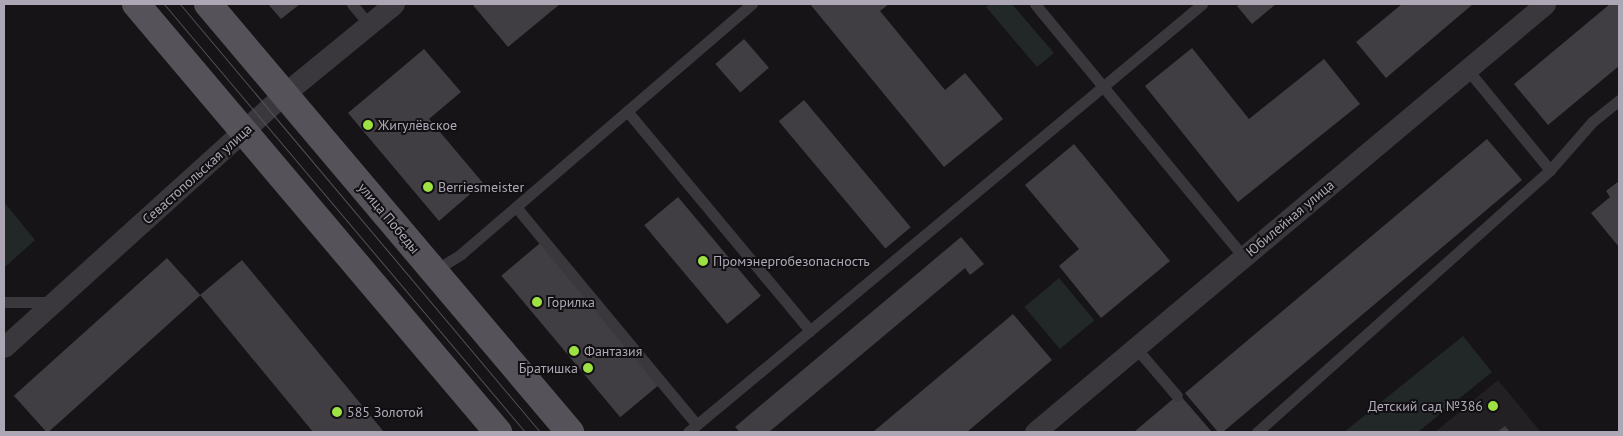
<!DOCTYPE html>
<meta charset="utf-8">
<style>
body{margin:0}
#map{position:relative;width:1623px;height:436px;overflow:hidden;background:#161416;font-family:"PT Sans",sans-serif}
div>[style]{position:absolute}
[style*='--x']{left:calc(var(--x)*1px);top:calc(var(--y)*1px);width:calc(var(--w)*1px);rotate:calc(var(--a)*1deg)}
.built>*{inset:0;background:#222023}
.green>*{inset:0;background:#212827;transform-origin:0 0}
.building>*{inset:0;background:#413e43;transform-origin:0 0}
.lane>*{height:11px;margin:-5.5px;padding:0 5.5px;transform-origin:5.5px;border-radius:5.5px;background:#3b383d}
.street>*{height:21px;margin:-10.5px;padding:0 10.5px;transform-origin:10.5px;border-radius:10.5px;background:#3b383d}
.primary>*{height:28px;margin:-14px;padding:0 14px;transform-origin:14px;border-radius:14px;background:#565259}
.tram>*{height:1px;margin:-0.5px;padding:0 0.5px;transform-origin:0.5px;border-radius:0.5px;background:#545157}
.dots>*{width:14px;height:14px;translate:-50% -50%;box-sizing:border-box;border:2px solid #110f11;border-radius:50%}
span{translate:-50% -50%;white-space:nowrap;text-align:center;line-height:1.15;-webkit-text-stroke:4px #110f11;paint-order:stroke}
.poi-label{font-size:14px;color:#ada7b5}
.left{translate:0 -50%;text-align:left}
.right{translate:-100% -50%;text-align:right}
.street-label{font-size:14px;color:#ada7b5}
.frame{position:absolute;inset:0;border:5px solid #ada7b5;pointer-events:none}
</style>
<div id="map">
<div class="built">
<i style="clip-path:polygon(1498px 380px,1541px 432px,1435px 432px)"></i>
</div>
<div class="green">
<i style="clip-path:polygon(990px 4px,1012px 4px,1054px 53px,1037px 67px,986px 7px)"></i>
<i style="clip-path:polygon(4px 202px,35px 240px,4px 268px)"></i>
<i style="left:1059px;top:278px;width:55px;height:45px;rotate:50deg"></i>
<i style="clip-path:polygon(1463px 336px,1492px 372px,1418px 432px,1344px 432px)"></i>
</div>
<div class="building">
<i style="clip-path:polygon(268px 4px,300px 4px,281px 19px)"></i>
<i style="clip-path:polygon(472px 4px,560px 4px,508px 47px)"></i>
<i style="clip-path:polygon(810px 4px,889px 4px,880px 11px,945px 90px,965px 73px,1003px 119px,944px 167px)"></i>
<i style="clip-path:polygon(1240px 4px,1276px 4px,1252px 24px,1237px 6px)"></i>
<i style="clip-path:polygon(1402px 4px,1473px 4px,1386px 78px,1356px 42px)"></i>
<i style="clip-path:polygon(1610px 4px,1619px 4px,1619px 66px,1548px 125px,1514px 84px)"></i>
<i style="left:744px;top:39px;width:38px;height:38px;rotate:49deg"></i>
<i style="clip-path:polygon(1192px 48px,1249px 119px,1324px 59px,1360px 104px,1238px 202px,1145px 86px)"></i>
<i style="clip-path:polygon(424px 49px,461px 92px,429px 119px,483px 183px,439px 221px,348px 113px)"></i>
<i style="left:804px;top:100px;width:166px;height:33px;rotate:50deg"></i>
<i style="clip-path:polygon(1487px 139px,1522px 180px,1223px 432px,1218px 432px,1185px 393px)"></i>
<i style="clip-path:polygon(1074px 144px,1170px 261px,1101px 318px,1059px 266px,1079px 249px,1025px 185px)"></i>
<i style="clip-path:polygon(1619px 181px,1619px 247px,1591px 213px,1610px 197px,1606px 191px)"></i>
<i style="left:678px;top:197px;width:129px;height:44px;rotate:50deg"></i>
<i style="clip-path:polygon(961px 237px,984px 264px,970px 275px,965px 268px,769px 432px,740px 432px,735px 427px)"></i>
<i style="left:545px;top:239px;width:185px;height:57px;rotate:50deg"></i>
<i style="left:167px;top:258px;width:50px;height:206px;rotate:48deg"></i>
<i style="clip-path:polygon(242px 260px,384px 432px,313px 432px,200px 295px)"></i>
<i style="clip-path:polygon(1013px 314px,1052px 360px,967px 432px,873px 432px)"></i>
<i style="clip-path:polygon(1179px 394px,1212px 432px,1134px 432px)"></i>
<i style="clip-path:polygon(1505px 426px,1510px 432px,1497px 432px)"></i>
</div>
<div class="lane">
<i style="--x:352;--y:4;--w:26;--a:50"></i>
<i style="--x:1035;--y:4;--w:327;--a:50.5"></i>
<i style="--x:1467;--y:69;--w:131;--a:50.6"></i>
<i style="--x:627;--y:111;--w:286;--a:50.2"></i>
<i style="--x:516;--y:207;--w:283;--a:50.3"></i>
<i style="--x:434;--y:271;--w:32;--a:-32"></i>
<i style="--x:461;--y:254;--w:384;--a:-40.7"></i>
<i style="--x:4;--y:302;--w:49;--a:0"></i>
<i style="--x:1136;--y:348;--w:63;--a:49.5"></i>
<i style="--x:688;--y:432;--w:669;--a:-39.78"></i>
<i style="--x:1257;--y:432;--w:393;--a:-41.8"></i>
<i style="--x:1550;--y:170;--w:64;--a:-48.8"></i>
<i style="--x:1592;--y:122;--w:35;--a:-39"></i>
</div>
<div class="street">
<i style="--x:4;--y:347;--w:377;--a:-42.1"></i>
<i style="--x:284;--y:94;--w:142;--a:-39.3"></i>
<i style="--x:1035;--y:432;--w:666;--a:-40"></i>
</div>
<div class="primary">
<i style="--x:136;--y:4;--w:561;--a:49.78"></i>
<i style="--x:208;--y:4;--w:561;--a:49.78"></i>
</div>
<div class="tram">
<i style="--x:164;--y:4;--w:560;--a:49.85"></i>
<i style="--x:180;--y:4;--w:559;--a:49.93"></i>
</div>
<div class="dots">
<i style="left:368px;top:125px;background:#9ee142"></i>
<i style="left:428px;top:187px;background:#9ee142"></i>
<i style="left:703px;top:261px;background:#9ee142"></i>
<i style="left:537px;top:302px;background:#9ee142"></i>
<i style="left:574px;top:351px;background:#9ee142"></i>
<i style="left:588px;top:368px;background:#9ee142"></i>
<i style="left:1493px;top:406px;background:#9ee142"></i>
<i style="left:337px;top:412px;background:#9ee142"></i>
</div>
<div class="poi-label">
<span class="left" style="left:378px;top:125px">Жигулёвское</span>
<span class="left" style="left:438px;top:187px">Berriesmeister</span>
<span class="left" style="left:713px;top:261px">Промэнергобезопасность</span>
<span class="left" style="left:547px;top:302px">Горилка</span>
<span class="left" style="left:584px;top:351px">Фантазия</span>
<span class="right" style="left:578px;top:368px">Братишка</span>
<span class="right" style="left:1483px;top:406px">Детский сад №386</span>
<span class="left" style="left:347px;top:412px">585 Золотой</span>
</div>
<div class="street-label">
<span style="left:197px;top:174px;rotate:-42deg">Севастопольская улица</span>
<span style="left:389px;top:218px;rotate:50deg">улица Победы</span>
<span style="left:1290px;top:218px;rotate:-40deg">Юбилейная улица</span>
</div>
<div class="frame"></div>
</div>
